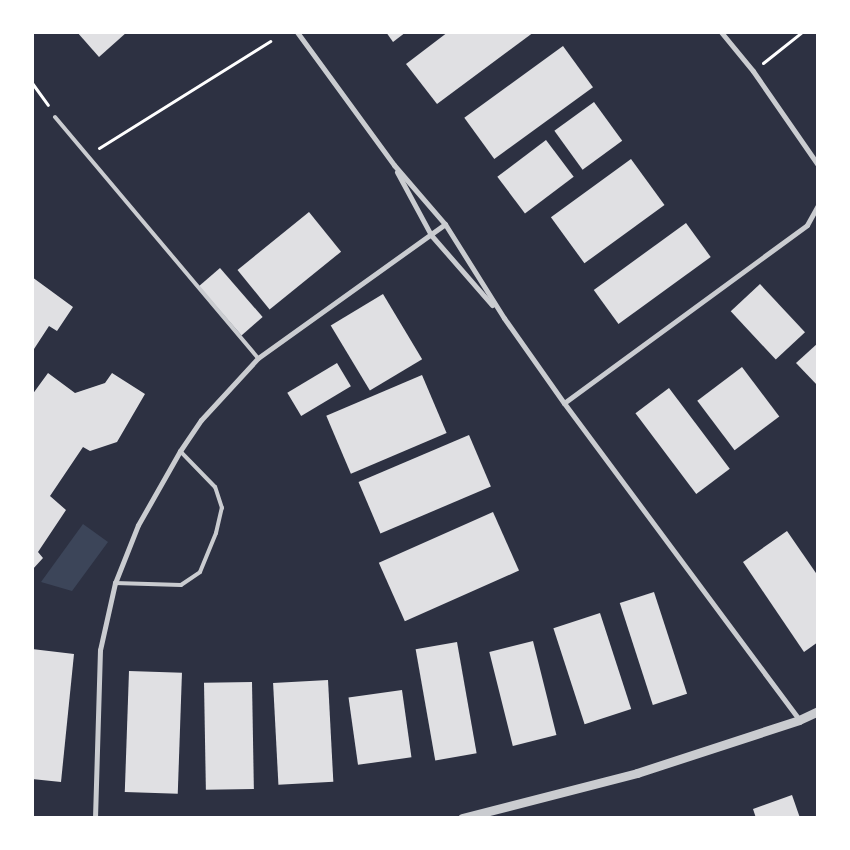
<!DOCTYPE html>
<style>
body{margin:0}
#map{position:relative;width:850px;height:850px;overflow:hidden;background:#2d3142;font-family:Lato,sans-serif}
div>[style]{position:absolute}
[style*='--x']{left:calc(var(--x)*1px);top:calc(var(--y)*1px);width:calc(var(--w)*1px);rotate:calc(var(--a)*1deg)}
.green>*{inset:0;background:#3c4559}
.building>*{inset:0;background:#e0e0e3;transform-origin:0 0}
.path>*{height:3px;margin:-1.5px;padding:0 1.5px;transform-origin:1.5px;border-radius:1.5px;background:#fff}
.service>*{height:4px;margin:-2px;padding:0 2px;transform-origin:2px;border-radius:2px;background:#caccd0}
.minor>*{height:5px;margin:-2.5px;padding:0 2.5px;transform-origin:2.5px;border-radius:2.5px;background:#caccd0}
.tertiary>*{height:9px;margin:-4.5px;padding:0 4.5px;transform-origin:4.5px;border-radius:4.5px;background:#caccd0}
span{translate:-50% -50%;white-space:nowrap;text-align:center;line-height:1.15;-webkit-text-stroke:5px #fff;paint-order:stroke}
.frame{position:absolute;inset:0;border:34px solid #fff;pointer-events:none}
</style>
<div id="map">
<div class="green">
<i style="clip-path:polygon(83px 524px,108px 542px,72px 591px,41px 582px)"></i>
</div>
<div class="building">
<i style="clip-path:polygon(77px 32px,127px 32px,99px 57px)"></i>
<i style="clip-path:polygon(386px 32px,406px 32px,393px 42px)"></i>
<i style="clip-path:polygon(448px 32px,534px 32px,437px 104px,406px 64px)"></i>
<i style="left:563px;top:46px;width:51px;height:122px;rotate:54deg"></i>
<i style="left:594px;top:102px;width:48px;height:49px;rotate:54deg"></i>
<i style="left:546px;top:140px;width:46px;height:61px;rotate:53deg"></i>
<i style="left:631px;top:159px;width:57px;height:99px;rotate:54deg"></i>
<i style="left:309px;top:212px;width:51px;height:92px;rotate:51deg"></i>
<i style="left:686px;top:223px;width:42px;height:114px;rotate:54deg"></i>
<i style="left:220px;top:268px;width:65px;height:28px;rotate:49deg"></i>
<i style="clip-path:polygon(32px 277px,73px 307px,57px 331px,49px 326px,34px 349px)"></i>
<i style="left:760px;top:284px;width:66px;height:40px;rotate:47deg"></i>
<i style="left:383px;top:294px;width:76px;height:61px;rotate:59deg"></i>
<i style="clip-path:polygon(818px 343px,818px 386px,796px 363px)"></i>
<i style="left:337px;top:363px;width:27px;height:58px;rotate:59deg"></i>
<i style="left:742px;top:367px;width:62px;height:56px;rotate:53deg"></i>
<i style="clip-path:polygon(48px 373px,75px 393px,105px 383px,112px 373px,145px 394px,117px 442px,90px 451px,83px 447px,50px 496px,66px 510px,38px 552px,43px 558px,32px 570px,32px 395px)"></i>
<i style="left:422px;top:375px;width:63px;height:104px;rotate:67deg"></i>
<i style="left:669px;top:388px;width:101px;height:42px;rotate:53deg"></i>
<i style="left:469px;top:435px;width:56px;height:120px;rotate:67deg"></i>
<i style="left:493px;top:512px;width:64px;height:125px;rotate:66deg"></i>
<i style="clip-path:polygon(787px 531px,818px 576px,818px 642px,804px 652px,743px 562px)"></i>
<i style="left:654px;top:592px;width:107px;height:36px;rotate:72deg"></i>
<i style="left:600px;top:613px;width:101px;height:49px;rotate:72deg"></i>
<i style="left:533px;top:641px;width:97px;height:45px;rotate:76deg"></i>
<i style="left:457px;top:642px;width:113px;height:42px;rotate:80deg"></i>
<i style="clip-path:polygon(32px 649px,74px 654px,61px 782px,32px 779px)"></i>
<i style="left:129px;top:671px;width:53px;height:121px;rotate:2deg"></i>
<i style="left:328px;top:680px;width:102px;height:55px;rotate:87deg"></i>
<i style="left:252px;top:682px;width:107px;height:48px;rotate:89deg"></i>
<i style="left:402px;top:690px;width:68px;height:54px;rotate:82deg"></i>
<i style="clip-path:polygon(792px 795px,800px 818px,756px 818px,753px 809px)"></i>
</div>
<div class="path">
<i style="--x:763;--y:63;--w:50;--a:-38.5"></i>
<i style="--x:32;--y:83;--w:27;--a:54"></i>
<i style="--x:99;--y:148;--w:202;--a:-32"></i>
</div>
<div class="service">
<i style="--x:55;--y:117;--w:315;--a:49.9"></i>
<i style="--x:115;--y:583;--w:66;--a:1.7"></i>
<i style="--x:181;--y:585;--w:23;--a:-34"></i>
<i style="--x:200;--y:572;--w:42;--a:-67.7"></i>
<i style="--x:216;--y:533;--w:26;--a:-77"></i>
<i style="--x:222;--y:508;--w:22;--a:-108"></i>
<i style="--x:215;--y:487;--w:50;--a:-134.2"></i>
</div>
<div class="minor">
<i style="--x:297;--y:32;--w:165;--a:53.9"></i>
<i style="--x:394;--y:165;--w:78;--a:49.2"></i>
<i style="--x:445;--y:224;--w:111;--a:57.9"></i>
<i style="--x:504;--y:318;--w:104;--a:54.8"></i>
<i style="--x:564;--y:403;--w:395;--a:53.4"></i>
<i style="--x:721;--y:32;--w:50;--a:50.6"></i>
<i style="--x:753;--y:71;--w:114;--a:55.3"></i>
<i style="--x:397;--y:172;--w:72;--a:61.6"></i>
<i style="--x:431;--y:235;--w:93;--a:48.9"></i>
<i style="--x:564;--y:403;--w:301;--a:-36.2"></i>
<i style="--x:807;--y:225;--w:23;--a:-61"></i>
<i style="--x:95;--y:818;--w:168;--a:-88.3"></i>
<i style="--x:100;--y:650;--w:69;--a:-77.4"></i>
<i style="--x:115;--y:583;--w:62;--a:-68.4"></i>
<i style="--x:138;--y:525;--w:85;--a:-60.4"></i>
<i style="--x:180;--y:451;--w:37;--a:-56"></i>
<i style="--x:201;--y:420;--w:84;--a:-47.4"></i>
<i style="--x:258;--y:358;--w:230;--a:-35.6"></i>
</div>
<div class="tertiary">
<i style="--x:462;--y:818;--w:181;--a:-14.4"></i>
<i style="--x:637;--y:773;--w:170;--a:-18.1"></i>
<i style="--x:799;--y:720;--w:21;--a:-25"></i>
</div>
<div class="frame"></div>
</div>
